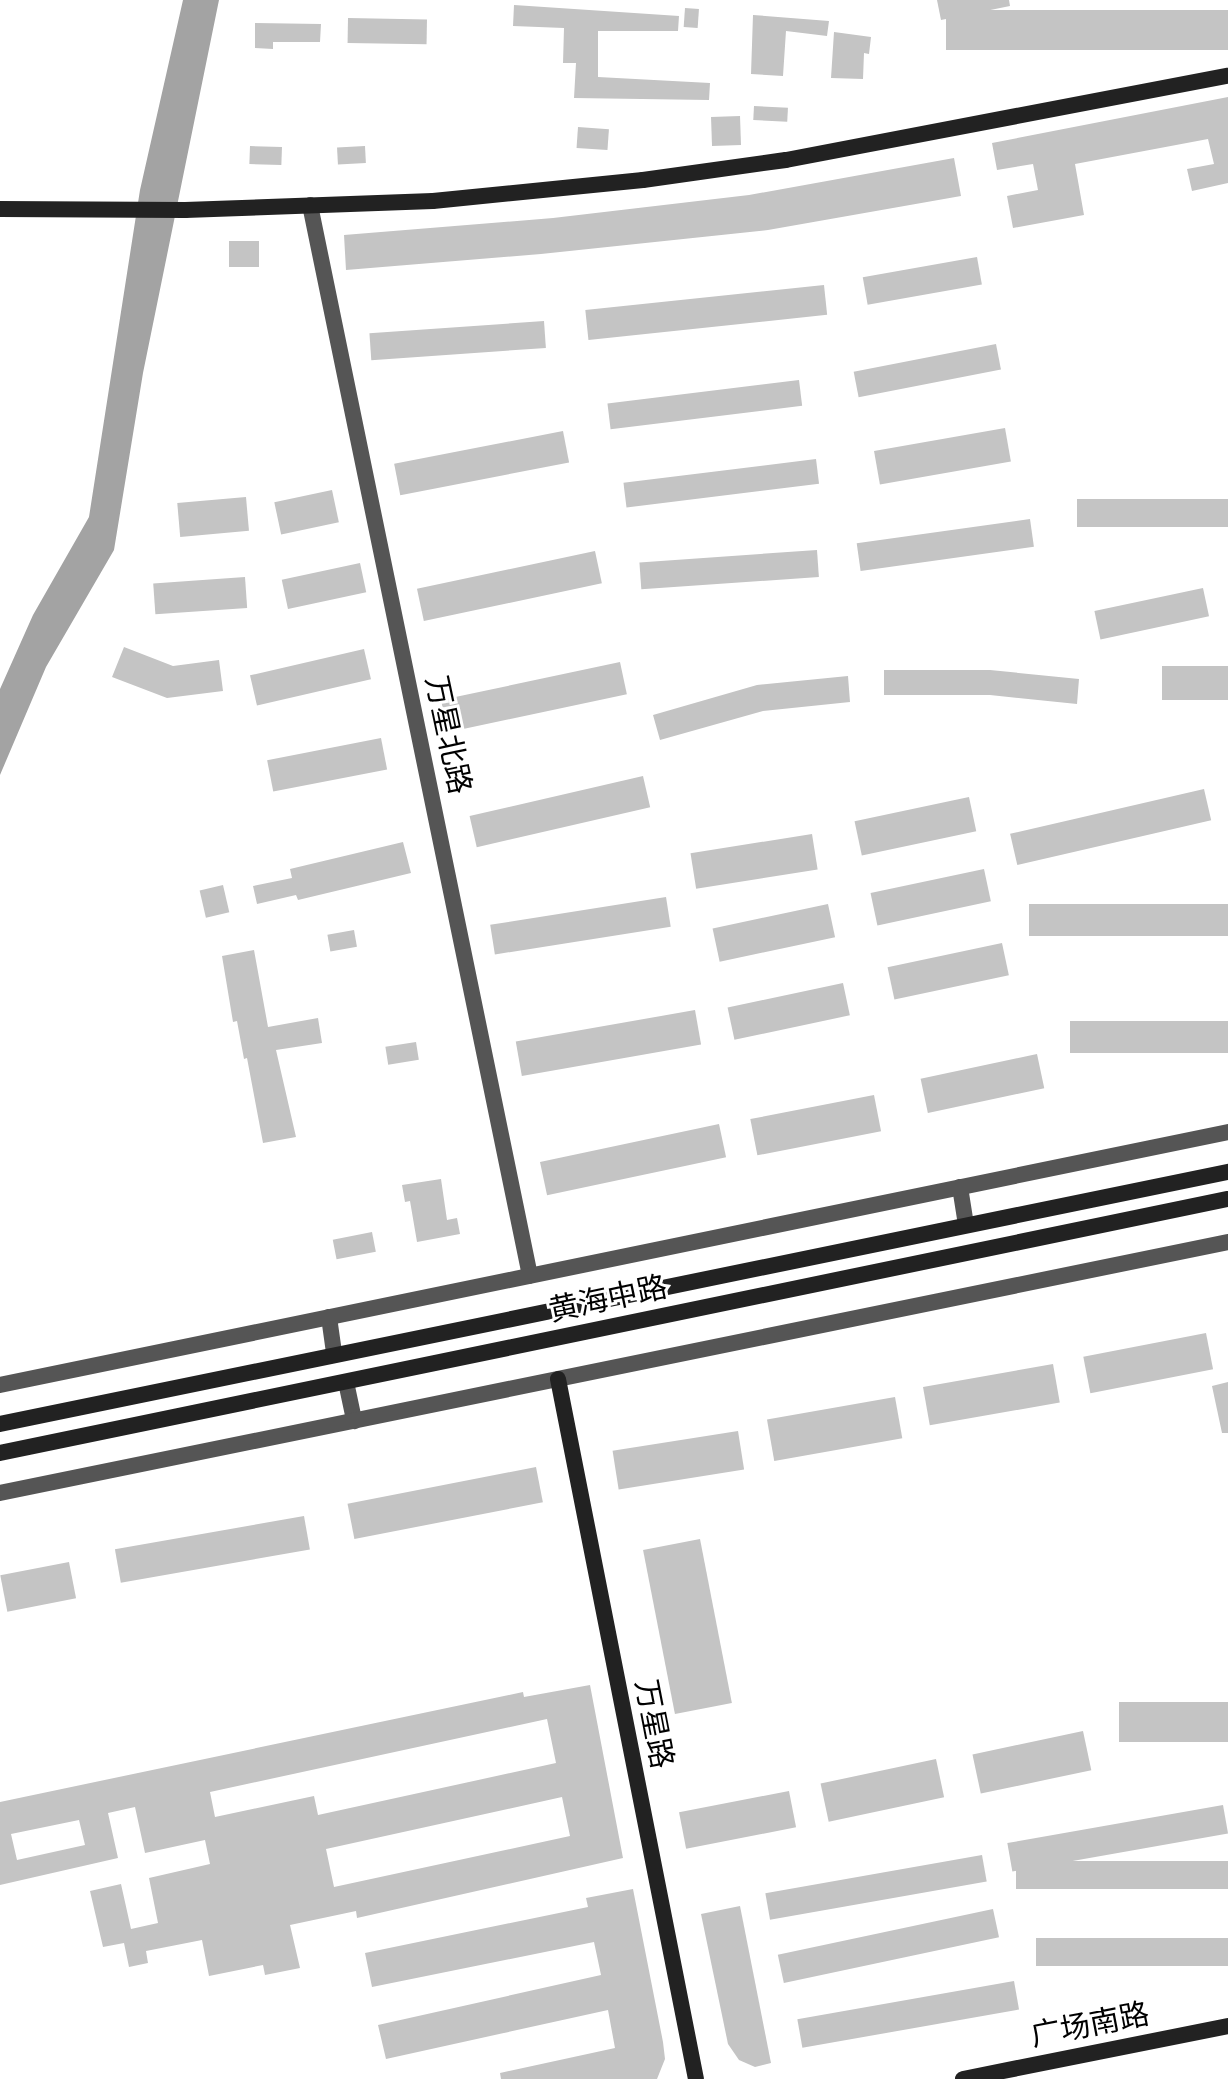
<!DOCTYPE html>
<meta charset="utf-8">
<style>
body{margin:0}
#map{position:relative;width:1228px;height:2079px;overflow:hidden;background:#fff;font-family:Figtree,"Noto Sans SC",sans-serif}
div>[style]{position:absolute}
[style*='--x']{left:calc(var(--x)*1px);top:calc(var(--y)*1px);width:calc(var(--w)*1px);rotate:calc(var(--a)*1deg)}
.water>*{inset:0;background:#a3a3a3}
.building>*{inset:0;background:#c4c4c4;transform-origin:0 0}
.street>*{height:16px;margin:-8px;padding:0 8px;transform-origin:8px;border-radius:8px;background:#555}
.secondary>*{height:16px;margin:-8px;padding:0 8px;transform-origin:8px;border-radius:8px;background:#222}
span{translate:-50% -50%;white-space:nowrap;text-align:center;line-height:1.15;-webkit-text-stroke:6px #fff;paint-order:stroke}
.street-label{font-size:30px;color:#000}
</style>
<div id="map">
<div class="water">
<i style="clip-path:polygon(183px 0,219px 0,143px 373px,114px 550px,46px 667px,0 775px,0 689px,33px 615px,89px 517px,140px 190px)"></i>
</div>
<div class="building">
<i style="clip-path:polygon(937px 0,1009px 0,1010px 6px,941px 20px)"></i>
<i style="clip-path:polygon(514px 5px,679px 16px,678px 31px,598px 31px,598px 77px,710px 83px,709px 100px,574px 98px,576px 63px,563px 63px,564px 28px,513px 26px)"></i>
<i style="left:685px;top:8px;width:14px;height:19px;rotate:4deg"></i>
<i style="left:1228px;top:10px;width:40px;height:282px;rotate:90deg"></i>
<i style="clip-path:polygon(753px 15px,829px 21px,827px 36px,786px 31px,783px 76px,751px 74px)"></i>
<i style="left:348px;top:18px;width:79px;height:25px;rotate:1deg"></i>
<i style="clip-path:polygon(255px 23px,321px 24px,320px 42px,273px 42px,273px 49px,255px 48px)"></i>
<i style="clip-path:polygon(834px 32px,871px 37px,869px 54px,864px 53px,863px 79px,831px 78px)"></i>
<i style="clip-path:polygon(1228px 97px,1228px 183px,1192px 191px,1187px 169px,1214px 164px,1208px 139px,1075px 164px,1084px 215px,1013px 228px,1007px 196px,1038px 190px,1033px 164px,997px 170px,992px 143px)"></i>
<i style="left:754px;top:106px;width:34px;height:14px;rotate:3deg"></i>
<i style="left:740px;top:116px;width:29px;height:29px;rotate:88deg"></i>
<i style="left:578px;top:127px;width:31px;height:21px;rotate:4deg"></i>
<i style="left:250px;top:146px;width:32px;height:18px;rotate:2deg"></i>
<i style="left:365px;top:146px;width:17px;height:28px;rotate:87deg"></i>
<i style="clip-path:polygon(954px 158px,961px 196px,768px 230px,541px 254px,346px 270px,344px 235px,553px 218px,749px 195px)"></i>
<i style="left:229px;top:241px;width:30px;height:26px"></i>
<i style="left:977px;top:257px;width:28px;height:116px;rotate:80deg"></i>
<i style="left:824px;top:285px;width:30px;height:240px;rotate:84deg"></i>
<i style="left:544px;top:321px;width:27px;height:175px;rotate:86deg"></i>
<i style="left:996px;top:344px;width:26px;height:145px;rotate:79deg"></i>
<i style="left:799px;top:380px;width:26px;height:193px;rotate:83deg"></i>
<i style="left:1005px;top:428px;width:34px;height:133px;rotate:80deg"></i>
<i style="left:563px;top:431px;width:32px;height:172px;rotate:79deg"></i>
<i style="left:816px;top:459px;width:25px;height:194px;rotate:83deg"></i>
<i style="left:332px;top:490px;width:33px;height:59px;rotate:78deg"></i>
<i style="left:246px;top:497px;width:34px;height:69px;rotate:85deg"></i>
<i style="left:1228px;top:499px;width:28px;height:151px;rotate:90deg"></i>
<i style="left:1030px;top:519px;width:28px;height:175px;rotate:82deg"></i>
<i style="left:817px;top:550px;width:27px;height:178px;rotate:86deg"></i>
<i style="left:595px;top:551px;width:33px;height:182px;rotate:78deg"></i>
<i style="left:360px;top:563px;width:30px;height:80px;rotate:78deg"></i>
<i style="left:245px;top:577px;width:31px;height:92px;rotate:86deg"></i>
<i style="left:1203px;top:588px;width:29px;height:111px;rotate:78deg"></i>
<i style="clip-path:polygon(124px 647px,173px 666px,219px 660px,223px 691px,167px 698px,112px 677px)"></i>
<i style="left:364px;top:649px;width:31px;height:117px;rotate:77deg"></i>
<i style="left:620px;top:662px;width:33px;height:183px;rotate:78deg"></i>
<i style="left:1228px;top:666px;width:34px;height:66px;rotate:90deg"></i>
<i style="clip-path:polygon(884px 670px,990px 670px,1079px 679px,1077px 704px,990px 695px,884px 695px)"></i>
<i style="clip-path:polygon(848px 676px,850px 702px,763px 711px,660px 740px,653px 715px,757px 685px)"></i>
<i style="left:381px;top:738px;width:32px;height:116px;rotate:79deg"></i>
<i style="left:643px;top:776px;width:32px;height:178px;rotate:77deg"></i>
<i style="left:1204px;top:789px;width:32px;height:199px;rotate:77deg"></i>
<i style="left:969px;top:797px;width:35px;height:117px;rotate:78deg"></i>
<i style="left:812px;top:834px;width:36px;height:123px;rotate:81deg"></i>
<i style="clip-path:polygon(403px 842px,411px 873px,298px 900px,296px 895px,257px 904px,253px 886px,292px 878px,290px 869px)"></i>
<i style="left:984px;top:869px;width:33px;height:116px;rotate:78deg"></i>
<i style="left:223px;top:885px;width:28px;height:24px;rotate:77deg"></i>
<i style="left:666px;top:897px;width:30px;height:178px;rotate:81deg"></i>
<i style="left:828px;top:904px;width:34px;height:118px;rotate:78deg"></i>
<i style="left:1228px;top:904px;width:32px;height:199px;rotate:90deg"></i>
<i style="left:354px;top:930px;width:17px;height:27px;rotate:80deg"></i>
<i style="left:1002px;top:943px;width:33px;height:117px;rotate:78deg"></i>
<i style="clip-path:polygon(254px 950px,268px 1027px,318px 1018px,322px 1043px,276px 1050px,296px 1137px,263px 1143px,247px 1058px,244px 1059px,237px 1021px,233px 1022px,222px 956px)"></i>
<i style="left:843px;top:983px;width:33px;height:118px;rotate:78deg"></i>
<i style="left:695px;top:1010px;width:35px;height:182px;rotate:80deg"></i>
<i style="left:1228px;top:1021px;width:32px;height:158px;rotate:90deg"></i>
<i style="left:416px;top:1042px;width:18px;height:31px;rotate:81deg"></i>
<i style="left:1037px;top:1054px;width:35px;height:119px;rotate:78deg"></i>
<i style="left:874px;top:1095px;width:37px;height:126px;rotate:79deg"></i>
<i style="left:719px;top:1124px;width:34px;height:183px;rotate:78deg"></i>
<i style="clip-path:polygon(441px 1179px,447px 1220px,457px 1218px,460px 1234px,417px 1242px,410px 1201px,405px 1202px,402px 1185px)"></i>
<i style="left:372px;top:1232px;width:20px;height:40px;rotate:79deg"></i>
<i style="left:1206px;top:1333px;width:37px;height:125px;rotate:79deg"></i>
<i style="left:1053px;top:1364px;width:39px;height:132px;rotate:80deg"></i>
<i style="clip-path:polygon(1228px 1382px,1228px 1433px,1222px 1433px,1212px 1386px)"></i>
<i style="left:895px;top:1397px;width:42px;height:130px;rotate:80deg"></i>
<i style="left:738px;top:1431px;width:39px;height:127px;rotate:81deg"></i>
<i style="left:536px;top:1467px;width:36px;height:192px;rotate:79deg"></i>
<i style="left:304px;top:1516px;width:34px;height:192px;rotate:80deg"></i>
<i style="left:700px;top:1539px;width:167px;height:58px;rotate:79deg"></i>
<i style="left:69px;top:1562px;width:37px;height:70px;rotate:79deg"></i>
<i style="clip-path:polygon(evenodd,590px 1685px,623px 1858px,357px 1918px,356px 1911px,290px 1925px,300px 1968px,265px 1975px,263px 1965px,209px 1976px,202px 1940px,146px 1951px,148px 1963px,129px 1967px,124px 1943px,103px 1947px,90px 1891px,121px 1884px,131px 1929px,158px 1923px,149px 1878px,210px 1864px,205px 1840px,145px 1853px,135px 1807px,108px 1813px,118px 1858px,0 1885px,0 1802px,523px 1692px,524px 1697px,590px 1685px,547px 1719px,556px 1763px,318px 1815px,314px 1796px,215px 1817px,210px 1792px,547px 1719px,590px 1685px,562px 1797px,570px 1836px,334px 1887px,326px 1849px,562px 1797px,590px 1685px,79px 1820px,85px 1845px,17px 1860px,11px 1834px,79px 1820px)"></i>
<i style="left:1228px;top:1702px;width:40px;height:109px;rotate:90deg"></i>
<i style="left:1083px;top:1731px;width:40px;height:113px;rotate:78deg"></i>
<i style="left:936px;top:1759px;width:39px;height:118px;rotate:78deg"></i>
<i style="left:789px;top:1791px;width:37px;height:112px;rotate:79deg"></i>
<i style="left:1223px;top:1805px;width:29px;height:219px;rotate:80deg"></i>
<i style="left:982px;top:1855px;width:27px;height:220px;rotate:80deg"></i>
<i style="left:1228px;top:1861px;width:28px;height:212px;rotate:90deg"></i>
<i style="clip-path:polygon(633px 1889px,663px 2042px,665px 2059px,657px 2079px,501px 2079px,500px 2073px,615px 2048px,608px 2010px,386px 2059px,378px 2025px,601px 1975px,594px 1942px,372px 1987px,365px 1953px,588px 1907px,586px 1898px)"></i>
<i style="clip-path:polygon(740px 1906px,771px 2063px,755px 2067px,739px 2060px,728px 2044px,701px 1914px)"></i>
<i style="left:993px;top:1909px;width:29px;height:220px;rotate:78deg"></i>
<i style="left:1228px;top:1938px;width:28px;height:192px;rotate:90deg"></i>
<i style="left:1014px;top:1981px;width:29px;height:220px;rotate:80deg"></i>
</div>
<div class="street">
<i style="--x:310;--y:205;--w:1093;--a:78.39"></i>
<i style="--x:960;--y:1187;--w:38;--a:81"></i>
<i style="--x:329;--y:1317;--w:37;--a:82"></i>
<i style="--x:346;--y:1382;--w:40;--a:78"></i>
<i style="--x:0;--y:1385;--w:1254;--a:-11.64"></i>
<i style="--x:0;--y:1493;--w:1253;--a:-11.55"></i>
</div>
<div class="secondary">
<i style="--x:0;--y:209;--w:185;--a:0.3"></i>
<i style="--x:185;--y:210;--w:248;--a:-2.1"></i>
<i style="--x:433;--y:201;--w:211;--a:-5.7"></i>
<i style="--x:643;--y:180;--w:144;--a:-8"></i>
<i style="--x:786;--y:160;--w:450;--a:-10.8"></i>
<i style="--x:558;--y:1379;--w:713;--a:78.85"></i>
<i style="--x:0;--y:1424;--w:1254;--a:-11.6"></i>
<i style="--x:0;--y:1453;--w:1254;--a:-11.69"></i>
<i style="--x:963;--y:2079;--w:270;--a:-11.3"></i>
</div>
<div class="street-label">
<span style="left:448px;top:735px;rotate:78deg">万星北路</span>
<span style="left:608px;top:1299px;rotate:-12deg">黄海中路</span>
<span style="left:654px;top:1724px;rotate:79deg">万星路</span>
<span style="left:1090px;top:2025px;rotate:-11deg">广场南路</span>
</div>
</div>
